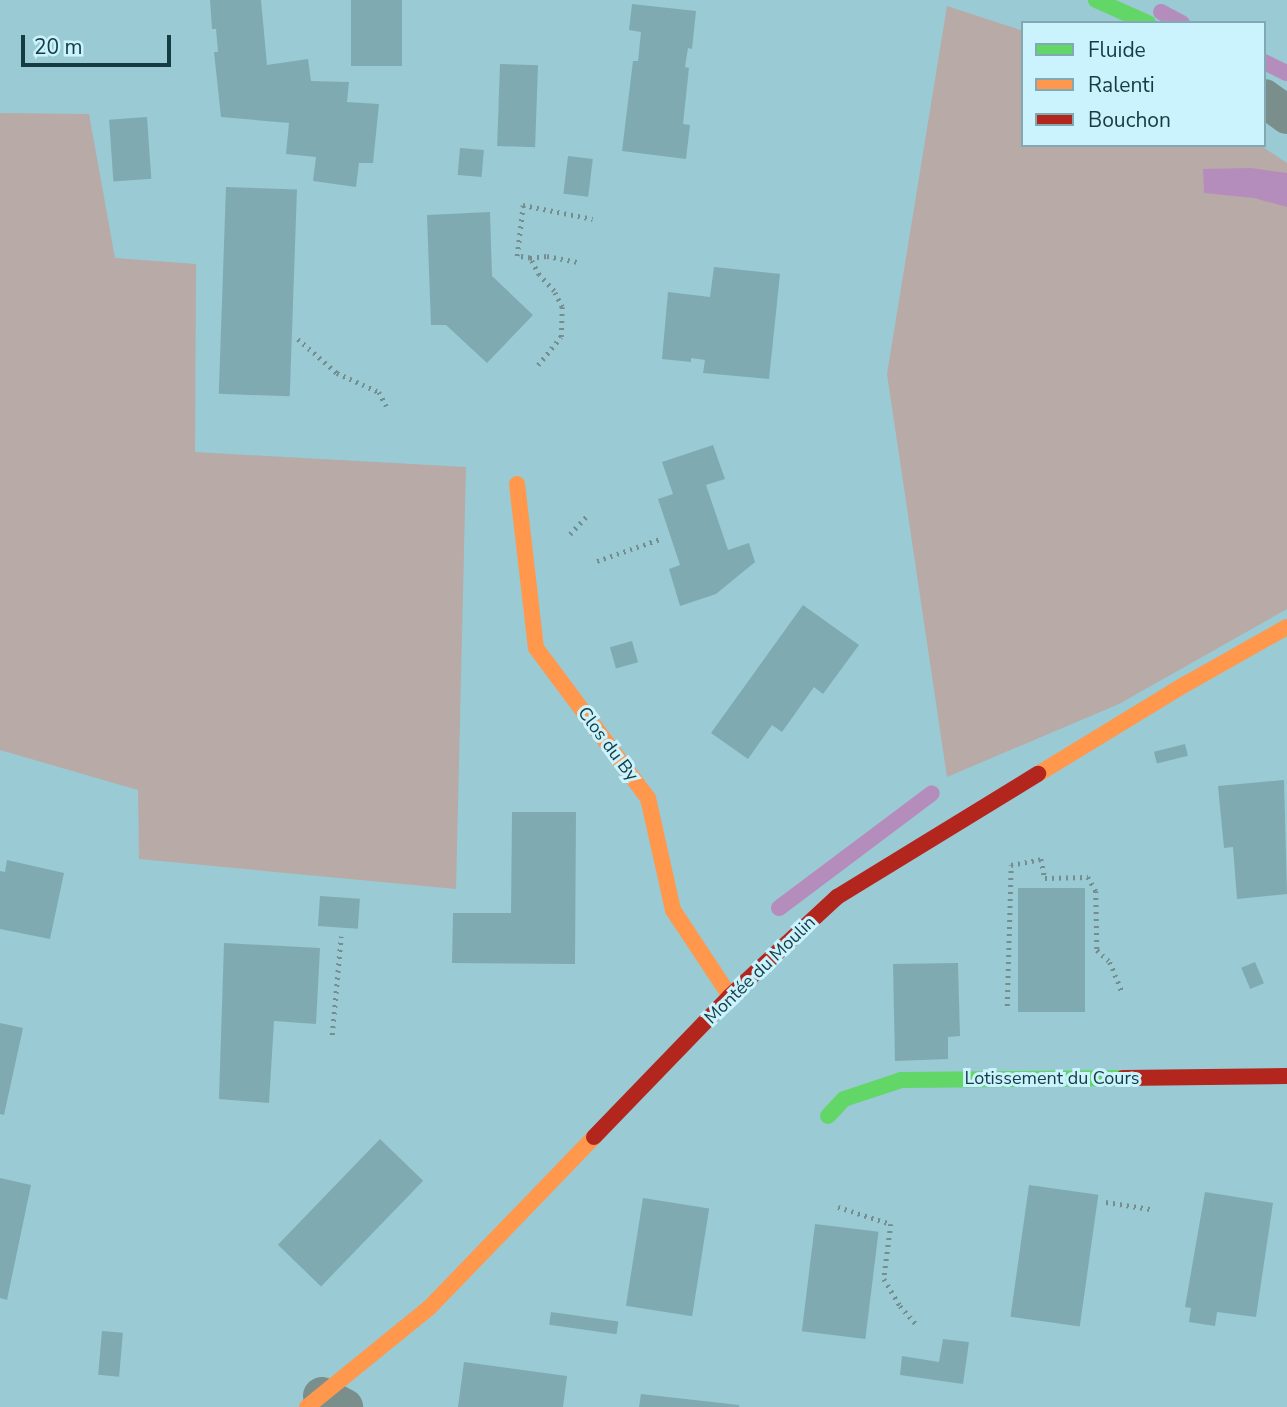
<!DOCTYPE html>
<meta charset="utf-8">
<style>
body{margin:0}
#map{position:relative;width:1287px;height:1407px;overflow:hidden;background:#9acad4;font-family:"Nunito Sans",sans-serif}
div>[style]{position:absolute}
[style*='--x']{left:calc(var(--x)*1px);top:calc(var(--y)*1px);width:calc(var(--w)*1px);rotate:calc(var(--a)*1deg)}
.green>*{inset:0;background:#b8aaa6}
.water>*{inset:0;background:#b58dbc}
.stream>*{height:16px;margin:-8px;padding:0 8px;transform-origin:8px;border-radius:8px;background:#b58dbc}
.building>*{inset:0;background:#80aab2;transform-origin:0 0}
.path>*{height:4.5px;margin-top:-2.25px;transform-origin:0;background:repeating-linear-gradient(90deg,#758d8e 0 2px,transparent 0 7px)}
.street>*{height:38px;margin:-19px;padding:0 19px;transform-origin:19px;border-radius:19px;background:#7a8e8c}
.fast>*{height:16px;margin:-8px;padding:0 8px;transform-origin:8px;border-radius:8px;background:#63d668}
.slow>*{height:16px;margin:-8px;padding:0 8px;transform-origin:8px;border-radius:8px;background:#ff974d}
.jam>*{height:16px;margin:-8px;padding:0 8px;transform-origin:8px;border-radius:8px;background:#b3261e}
span{translate:-50% -50%;white-space:nowrap;text-align:center;line-height:1.15;-webkit-text-stroke:6px #caf3fd;paint-order:stroke}
.street-label{font-size:18px;color:#163b43}
.legend{position:absolute;left:1021px;top:21px;width:245px;height:126px;box-sizing:border-box;background:#caf3fd;border:2px solid #82a9b3;margin:0;padding:9px 12px;list-style:none;font-size:21px;color:#163b43}
.legend li{display:flex;align-items:center;gap:14px;height:35px}
.legend b{width:35px;border:2px solid #82a9b3}
.scale{position:absolute;left:21px;top:35px;width:150px;height:32px;box-sizing:border-box;border:4px solid #163b43;border-top:0;padding-left:9px;font-size:21px;line-height:24px;white-space:nowrap;color:#163b43;-webkit-text-stroke:5px #caf3fd;paint-order:stroke}
</style>
<div id="map">
<div class="green">
<i style="clip-path:polygon(947px 6px,1023px 31px,1023px 145px,1260px 145px,1287px 163px,1287px 609px,1119px 704px,947px 777px,887px 374px)"></i>
<i style="clip-path:polygon(0 113px,89px 114px,115px 258px,196px 264px,195px 452px,466px 467px,456px 889px,139px 859px,138px 790px,0 750px)"></i>
</div>
<div class="water">
<i style="clip-path:polygon(1251px 168px,1287px 173px,1287px 207px,1254px 198px,1204px 193px,1203px 169px)"></i>
</div>
<div class="stream">
<i style="--x:1161;--y:12;--w:24;--a:28"></i>
<i style="--x:1264;--y:62;--w:25;--a:26"></i>
<i style="--x:779;--y:908;--w:191;--a:-36.9"></i>
</div>
<div class="building">
<i style="clip-path:polygon(210px 0,261px 0,267px 65px,308px 59px,311px 81px,349px 82px,347px 102px,379px 104px,373px 163px,359px 163px,356px 187px,313px 181px,316px 157px,286px 154px,289px 123px,221px 117px,214px 52px,218px 52px,216px 29px,212px 29px)"></i>
<i style="left:351px;top:0;width:51px;height:66px"></i>
<i style="clip-path:polygon(632px 4px,696px 11px,692px 49px,688px 48px,685px 67px,689px 68px,683px 124px,690px 125px,686px 159px,622px 151px,633px 61px,638px 61px,641px 32px,629px 30px)"></i>
<i style="left:500px;top:64px;width:38px;height:82px;rotate:2deg"></i>
<i style="left:147px;top:117px;width:62px;height:38px;rotate:86deg"></i>
<i style="left:460px;top:148px;width:24px;height:27px;rotate:5deg"></i>
<i style="left:568px;top:156px;width:25px;height:38px;rotate:7deg"></i>
<i style="left:226px;top:187px;width:71px;height:207px;rotate:2deg"></i>
<i style="clip-path:polygon(490px 212px,492px 276px,533px 315px,487px 363px,446px 325px,431px 325px,427px 215px)"></i>
<i style="clip-path:polygon(714px 267px,780px 274px,769px 379px,703px 373px,705px 360px,691px 358px,691px 362px,662px 359px,668px 292px,710px 297px)"></i>
<i style="clip-path:polygon(713px 445px,725px 479px,706px 485px,728px 550px,749px 543px,755px 562px,716px 594px,680px 606px,669px 569px,680px 565px,658px 499px,673px 494px,662px 462px)"></i>
<i style="clip-path:polygon(803px 605px,859px 645px,823px 694px,814px 687px,782px 732px,772px 725px,748px 759px,711px 733px)"></i>
<i style="left:632px;top:641px;width:22px;height:23px;rotate:74deg"></i>
<i style="left:1185px;top:744px;width:12px;height:32px;rotate:76deg"></i>
<i style="clip-path:polygon(1284px 780px,1287px 894px,1237px 899px,1233px 847px,1224px 848px,1218px 786px)"></i>
<i style="clip-path:polygon(512px 812px,576px 812px,575px 964px,452px 963px,453px 913px,511px 913px)"></i>
<i style="clip-path:polygon(7px 860px,64px 873px,50px 939px,0 929px,0 871px,5px 872px)"></i>
<i style="left:1018px;top:888px;width:67px;height:124px"></i>
<i style="left:320px;top:896px;width:40px;height:30px;rotate:4deg"></i>
<i style="clip-path:polygon(224px 943px,320px 948px,316px 1024px,274px 1021px,269px 1103px,219px 1099px)"></i>
<i style="left:1255px;top:962px;width:23px;height:15px;rotate:67deg"></i>
<i style="clip-path:polygon(958px 963px,960px 1036px,948px 1037px,948px 1059px,895px 1061px,893px 964px)"></i>
<i style="clip-path:polygon(0 1023px,23px 1028px,4px 1115px,0 1114px)"></i>
<i style="left:380px;top:1139px;width:60px;height:147px;rotate:44deg"></i>
<i style="clip-path:polygon(0 1178px,31px 1185px,7px 1300px,0 1298px)"></i>
<i style="left:1029px;top:1185px;width:70px;height:133px;rotate:8deg"></i>
<i style="clip-path:polygon(1205px 1192px,1273px 1203px,1256px 1317px,1217px 1312px,1215px 1326px,1189px 1322px,1191px 1308px,1185px 1307px)"></i>
<i style="left:643px;top:1198px;width:67px;height:109px;rotate:9deg"></i>
<i style="left:815px;top:1224px;width:64px;height:108px;rotate:7deg"></i>
<i style="left:551px;top:1312px;width:68px;height:13px;rotate:8deg"></i>
<i style="left:102px;top:1331px;width:21px;height:44px;rotate:5deg"></i>
<i style="clip-path:polygon(943px 1339px,969px 1342px,963px 1384px,900px 1375px,902px 1356px,939px 1362px)"></i>
<i style="clip-path:polygon(464px 1362px,567px 1376px,563px 1407px,458px 1407px)"></i>
<i style="clip-path:polygon(641px 1394px,739px 1405px,739px 1407px,639px 1407px)"></i>
</div>
<div class="path">
<i style="--x:530;--y:258;--w:17;--a:-7"></i>
<i style="--x:547;--y:256;--w:32;--a:11"></i>
<i style="--x:298;--y:339;--w:52;--a:41.1"></i>
<i style="--x:337;--y:373;--w:46;--a:24.3"></i>
<i style="--x:379;--y:392;--w:19;--a:62"></i>
<i style="--x:538;--y:365;--w:36;--a:-51"></i>
<i style="--x:561;--y:337;--w:30;--a:-88"></i>
<i style="--x:562;--y:307;--w:18;--a:-117"></i>
<i style="--x:554;--y:291;--w:22;--a:-133"></i>
<i style="--x:539;--y:275;--w:19;--a:-118"></i>
<i style="--x:530;--y:258;--w:13;--a:-171"></i>
<i style="--x:517;--y:256;--w:51;--a:-83.3"></i>
<i style="--x:523;--y:205;--w:71;--a:11.3"></i>
<i style="--x:570;--y:534;--w:25;--a:-47"></i>
<i style="--x:597;--y:561;--w:67;--a:-19.2"></i>
<i style="--x:1007;--y:1006;--w:141;--a:-88.4"></i>
<i style="--x:1011;--y:865;--w:31;--a:-11"></i>
<i style="--x:1041;--y:859;--w:19;--a:78"></i>
<i style="--x:1045;--y:878;--w:43;--a:-1.3"></i>
<i style="--x:1088;--y:877;--w:16;--a:60"></i>
<i style="--x:1096;--y:891;--w:59;--a:89"></i>
<i style="--x:1097;--y:950;--w:18;--a:43"></i>
<i style="--x:1110;--y:962;--w:32;--a:68"></i>
<i style="--x:332;--y:1035;--w:99;--a:-84.8"></i>
<i style="--x:1106;--y:1202;--w:45;--a:9"></i>
<i style="--x:838;--y:1207;--w:56;--a:17.8"></i>
<i style="--x:891;--y:1224;--w:55;--a:97.3"></i>
<i style="--x:884;--y:1279;--w:31;--a:59"></i>
<i style="--x:900;--y:1306;--w:25;--a:48"></i>
</div>
<div class="street">
<i style="--x:1264;--y:98;--w:29;--a:36"></i>
<i style="--x:322;--y:1396;--w:25;--a:27"></i>
</div>
<div class="fast">
<i style="--x:1096;--y:0;--w:57;--a:23.9"></i>
<i style="--x:828;--y:1116;--w:23;--a:-47"></i>
<i style="--x:844;--y:1099;--w:60;--a:-18.4"></i>
<i style="--x:901;--y:1080;--w:222;--a:-0.5"></i>
</div>
<div class="slow">
<i style="--x:517;--y:484;--w:165;--a:83.4"></i>
<i style="--x:536;--y:648;--w:187;--a:53.3"></i>
<i style="--x:648;--y:798;--w:115;--a:77.4"></i>
<i style="--x:673;--y:910;--w:103;--a:56.5"></i>
<i style="--x:1038;--y:774;--w:171;--a:-31.4"></i>
<i style="--x:1184;--y:685;--w:118;--a:-29.4"></i>
<i style="--x:307;--y:1407;--w:157;--a:-39.1"></i>
<i style="--x:429;--y:1308;--w:238;--a:-46"></i>
</div>
<div class="jam">
<i style="--x:1123;--y:1078;--w:164;--a:-0.7"></i>
<i style="--x:594;--y:1137;--w:196;--a:-46"></i>
<i style="--x:730;--y:996;--w:146;--a:-42.8"></i>
<i style="--x:837;--y:897;--w:236;--a:-31.5"></i>
</div>
<div class="street-label">
<span style="left:608px;top:744px;rotate:53deg">Clos du By</span>
<span style="left:760px;top:970px;rotate:-44deg">Montée du Moulin</span>
<span style="left:1052px;top:1078px">Lotissement du Cours</span>
</div>
<ul class="legend">
<li><b style="height:9px;background:#63d668"></b>Fluide</li>
<li><b style="height:9px;background:#ff974d"></b>Ralenti</li>
<li><b style="height:9px;background:#b3261e"></b>Bouchon</li>
</ul>
<div class="scale">20 m</div>
</div>
